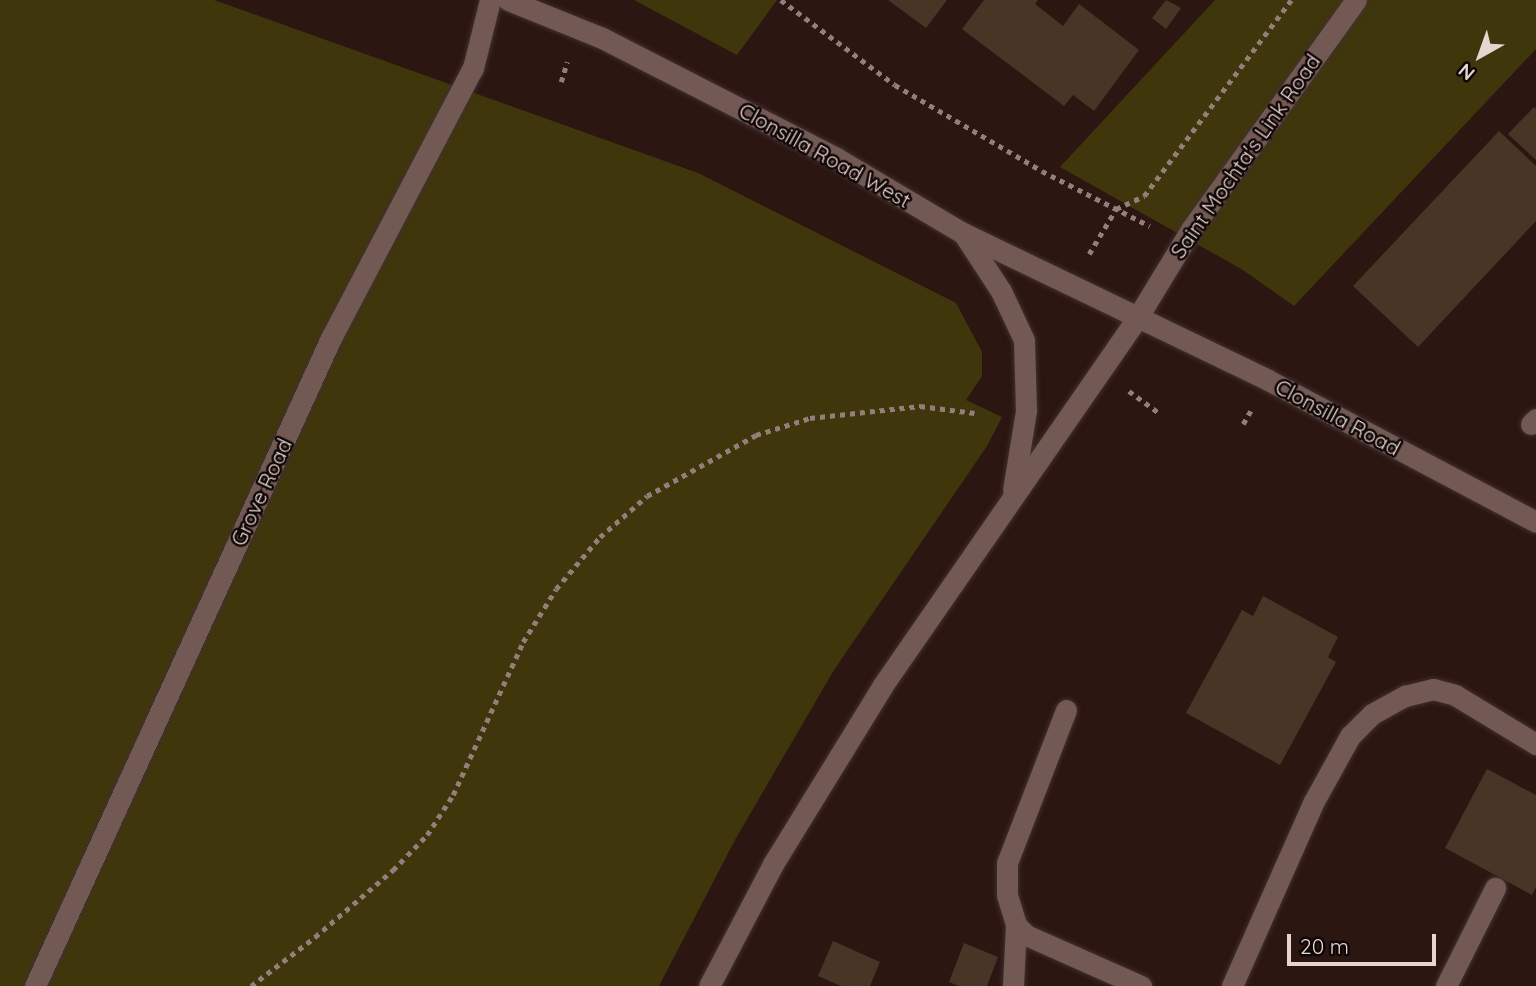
<!DOCTYPE html>
<style>
body{margin:0}
#map{position:relative;width:1536px;height:986px;overflow:hidden;background:#2c1612;font-family:Quicksand,sans-serif}
div>[style]{position:absolute}
[style*='--x']{left:calc(var(--x)*1px);top:calc(var(--y)*1px);width:calc(var(--w)*1px);rotate:calc(var(--a)*1deg)}
.green>*{inset:0;background:#3f370b}
.building>*{inset:0;background:#473626}
.path>*{height:4.5px;margin-top:-2.25px;transform-origin:0;background:repeating-linear-gradient(90deg,#927f7b 0 5px,transparent 0 10px)}
.roads{filter:drop-shadow(0 0 2px #41312f) drop-shadow(0 0 2px #41312f)}
.minor>*{height:21px;margin:-10.5px;padding:0 10.5px;transform-origin:10.5px;border-radius:10.5px;background:#735953}
span{translate:-50% -50%;white-space:nowrap;text-align:center;line-height:1.15;-webkit-text-stroke:5px #0e0504;paint-order:stroke}
.street-label{font-size:21px;color:#e6d6d2}
.north{position:absolute;left:1445px;top:21px;width:70px;height:70px;-webkit-text-stroke:5px #0e0504;paint-order:stroke;rotate:220deg;font-size:19px;font-weight:700;line-height:28px;text-align:center;color:#e6d6d2}
.north::after{content:'';display:block;margin:auto;width:24px;height:32px;background:#e6d6d2;clip-path:polygon(50% 0,100% 100%,50% 72%,0 100%)}
.scale{position:absolute;left:1287px;top:934px;width:149px;height:32px;box-sizing:border-box;border:4px solid #e6d6d2;border-top:0;padding-left:9px;font-size:21px;line-height:24px;white-space:nowrap;color:#e6d6d2;-webkit-text-stroke:5px #0e0504;paint-order:stroke}
</style>
<div id="map">
<div class="green">
<i style="clip-path:polygon(0 0,214px 0,698px 173px,956px 303px,982px 352px,982px 376px,966px 400px,1002px 417px,987px 446px,834px 670px,736px 838px,659px 986px,0 986px)"></i>
<i style="clip-path:polygon(634px 0,777px 0,737px 55px)"></i>
<i style="clip-path:polygon(1215px 0,1536px 0,1536px 49px,1294px 306px,1243px 270px,1060px 167px)"></i>
</div>
<div class="building">
<i style="clip-path:polygon(888px 0,947px 0,926px 28px)"></i>
<i style="clip-path:polygon(984px 0,1038px 0,1035px 4px,1063px 26px,1079px 4px,1139px 50px,1094px 111px,1073px 95px,1064px 106px,962px 29px)"></i>
<i style="clip-path:polygon(1166px 0,1181px 8px,1166px 29px,1152px 18px)"></i>
<i style="clip-path:polygon(1534px 107px,1536px 109px,1536px 160px,1508px 134px)"></i>
<i style="clip-path:polygon(1499px 131px,1536px 166px,1536px 221px,1418px 347px,1353px 286px)"></i>
<i style="clip-path:polygon(1263px 596px,1338px 637px,1328px 657px,1336px 662px,1280px 765px,1186px 713px,1242px 610px,1253px 616px)"></i>
<i style="clip-path:polygon(1487px 769px,1536px 795px,1536px 887px,1532px 895px,1445px 848px)"></i>
<i style="clip-path:polygon(833px 941px,880px 962px,870px 986px,841px 986px,818px 976px)"></i>
<i style="clip-path:polygon(964px 943px,998px 957px,987px 986px,959px 986px,949px 982px)"></i>
</div>
<div class="path">
<i style="--x:781;--y:0;--w:142;--a:36.7"></i>
<i style="--x:895;--y:85;--w:170;--a:30.3"></i>
<i style="--x:1042;--y:171;--w:121;--a:27"></i>
<i style="--x:561;--y:82;--w:21;--a:-73"></i>
<i style="--x:1089;--y:254;--w:52;--a:-59"></i>
<i style="--x:1116;--y:209;--w:31;--a:-25"></i>
<i style="--x:1144;--y:196;--w:245;--a:-53.1"></i>
<i style="--x:1129;--y:391;--w:37;--a:36"></i>
<i style="--x:1243;--y:424;--w:16;--a:-60"></i>
<i style="--x:251;--y:986;--w:81;--a:-37.4"></i>
<i style="--x:315;--y:937;--w:103;--a:-40.7"></i>
<i style="--x:393;--y:870;--w:49;--a:-45.8"></i>
<i style="--x:427;--y:835;--w:48;--a:-57"></i>
<i style="--x:453;--y:795;--w:168;--a:-65.4"></i>
<i style="--x:523;--y:642;--w:62;--a:-58.1"></i>
<i style="--x:556;--y:589;--w:68;--a:-49.8"></i>
<i style="--x:600;--y:537;--w:62;--a:-41.1"></i>
<i style="--x:647;--y:496;--w:125;--a:-29.2"></i>
<i style="--x:756;--y:435;--w:57;--a:-17.5"></i>
<i style="--x:810;--y:418;--w:111;--a:-6.2"></i>
<i style="--x:920;--y:406;--w:55;--a:7.3"></i>
</div>
<div class="roads">
<div class="minor">
<i style="--x:508;--y:0;--w:101;--a:22"></i>
<i style="--x:602;--y:38;--w:263;--a:27.1"></i>
<i style="--x:836;--y:158;--w:147;--a:30.6"></i>
<i style="--x:963;--y:233;--w:339;--a:25.7"></i>
<i style="--x:1268;--y:380;--w:303;--a:27.9"></i>
<i style="--x:963;--y:233;--w:69;--a:56.8"></i>
<i style="--x:1001;--y:291;--w:54;--a:64.9"></i>
<i style="--x:1024;--y:340;--w:71;--a:88.4"></i>
<i style="--x:1026;--y:411;--w:80;--a:99.3"></i>
<i style="--x:1531;--y:424;--w:7;--a:-45"></i>
<i style="--x:1066;--y:710;--w:164;--a:111.1"></i>
<i style="--x:1007;--y:863;--w:32;--a:90"></i>
<i style="--x:1007;--y:895;--w:31;--a:73"></i>
<i style="--x:1016;--y:925;--w:14;--a:45"></i>
<i style="--x:1026;--y:935;--w:126;--a:23.9"></i>
<i style="--x:35;--y:986;--w:712;--a:-65.45"></i>
<i style="--x:331;--y:338;--w:305;--a:-62.3"></i>
<i style="--x:473;--y:68;--w:70;--a:-76"></i>
<i style="--x:709;--y:986;--w:138;--a:-62.3"></i>
<i style="--x:773;--y:864;--w:210;--a:-58.4"></i>
<i style="--x:883;--y:685;--w:450;--a:-55.3"></i>
<i style="--x:1139;--y:315;--w:102;--a:-58.7"></i>
<i style="--x:1192;--y:228;--w:281;--a:-54.3"></i>
<i style="--x:1013;--y:986;--w:61;--a:-87.2"></i>
<i style="--x:1232;--y:986;--w:200;--a:-66.1"></i>
<i style="--x:1313;--y:803;--w:77;--a:-61.1"></i>
<i style="--x:1350;--y:736;--w:31;--a:-45"></i>
<i style="--x:1372;--y:714;--w:38;--a:-29"></i>
<i style="--x:1405;--y:696;--w:29;--a:-14"></i>
<i style="--x:1433;--y:689;--w:23;--a:15"></i>
<i style="--x:1455;--y:695;--w:95;--a:31.2"></i>
<i style="--x:1446;--y:986;--w:110;--a:-63.4"></i>
</div>
</div>
<div class="street-label">
<span style="left:825px;top:155px;rotate:29deg">Clonsilla Road West</span>
<span style="left:1245px;top:156px;rotate:-55deg">Saint Mochta's Link Road</span>
<span style="left:1338px;top:417px;rotate:28deg">Clonsilla Road</span>
<span style="left:261px;top:492px;rotate:-65deg">Grove Road</span>
</div>
<div class="north">N</div>
<div class="scale">20 m</div>
</div>
